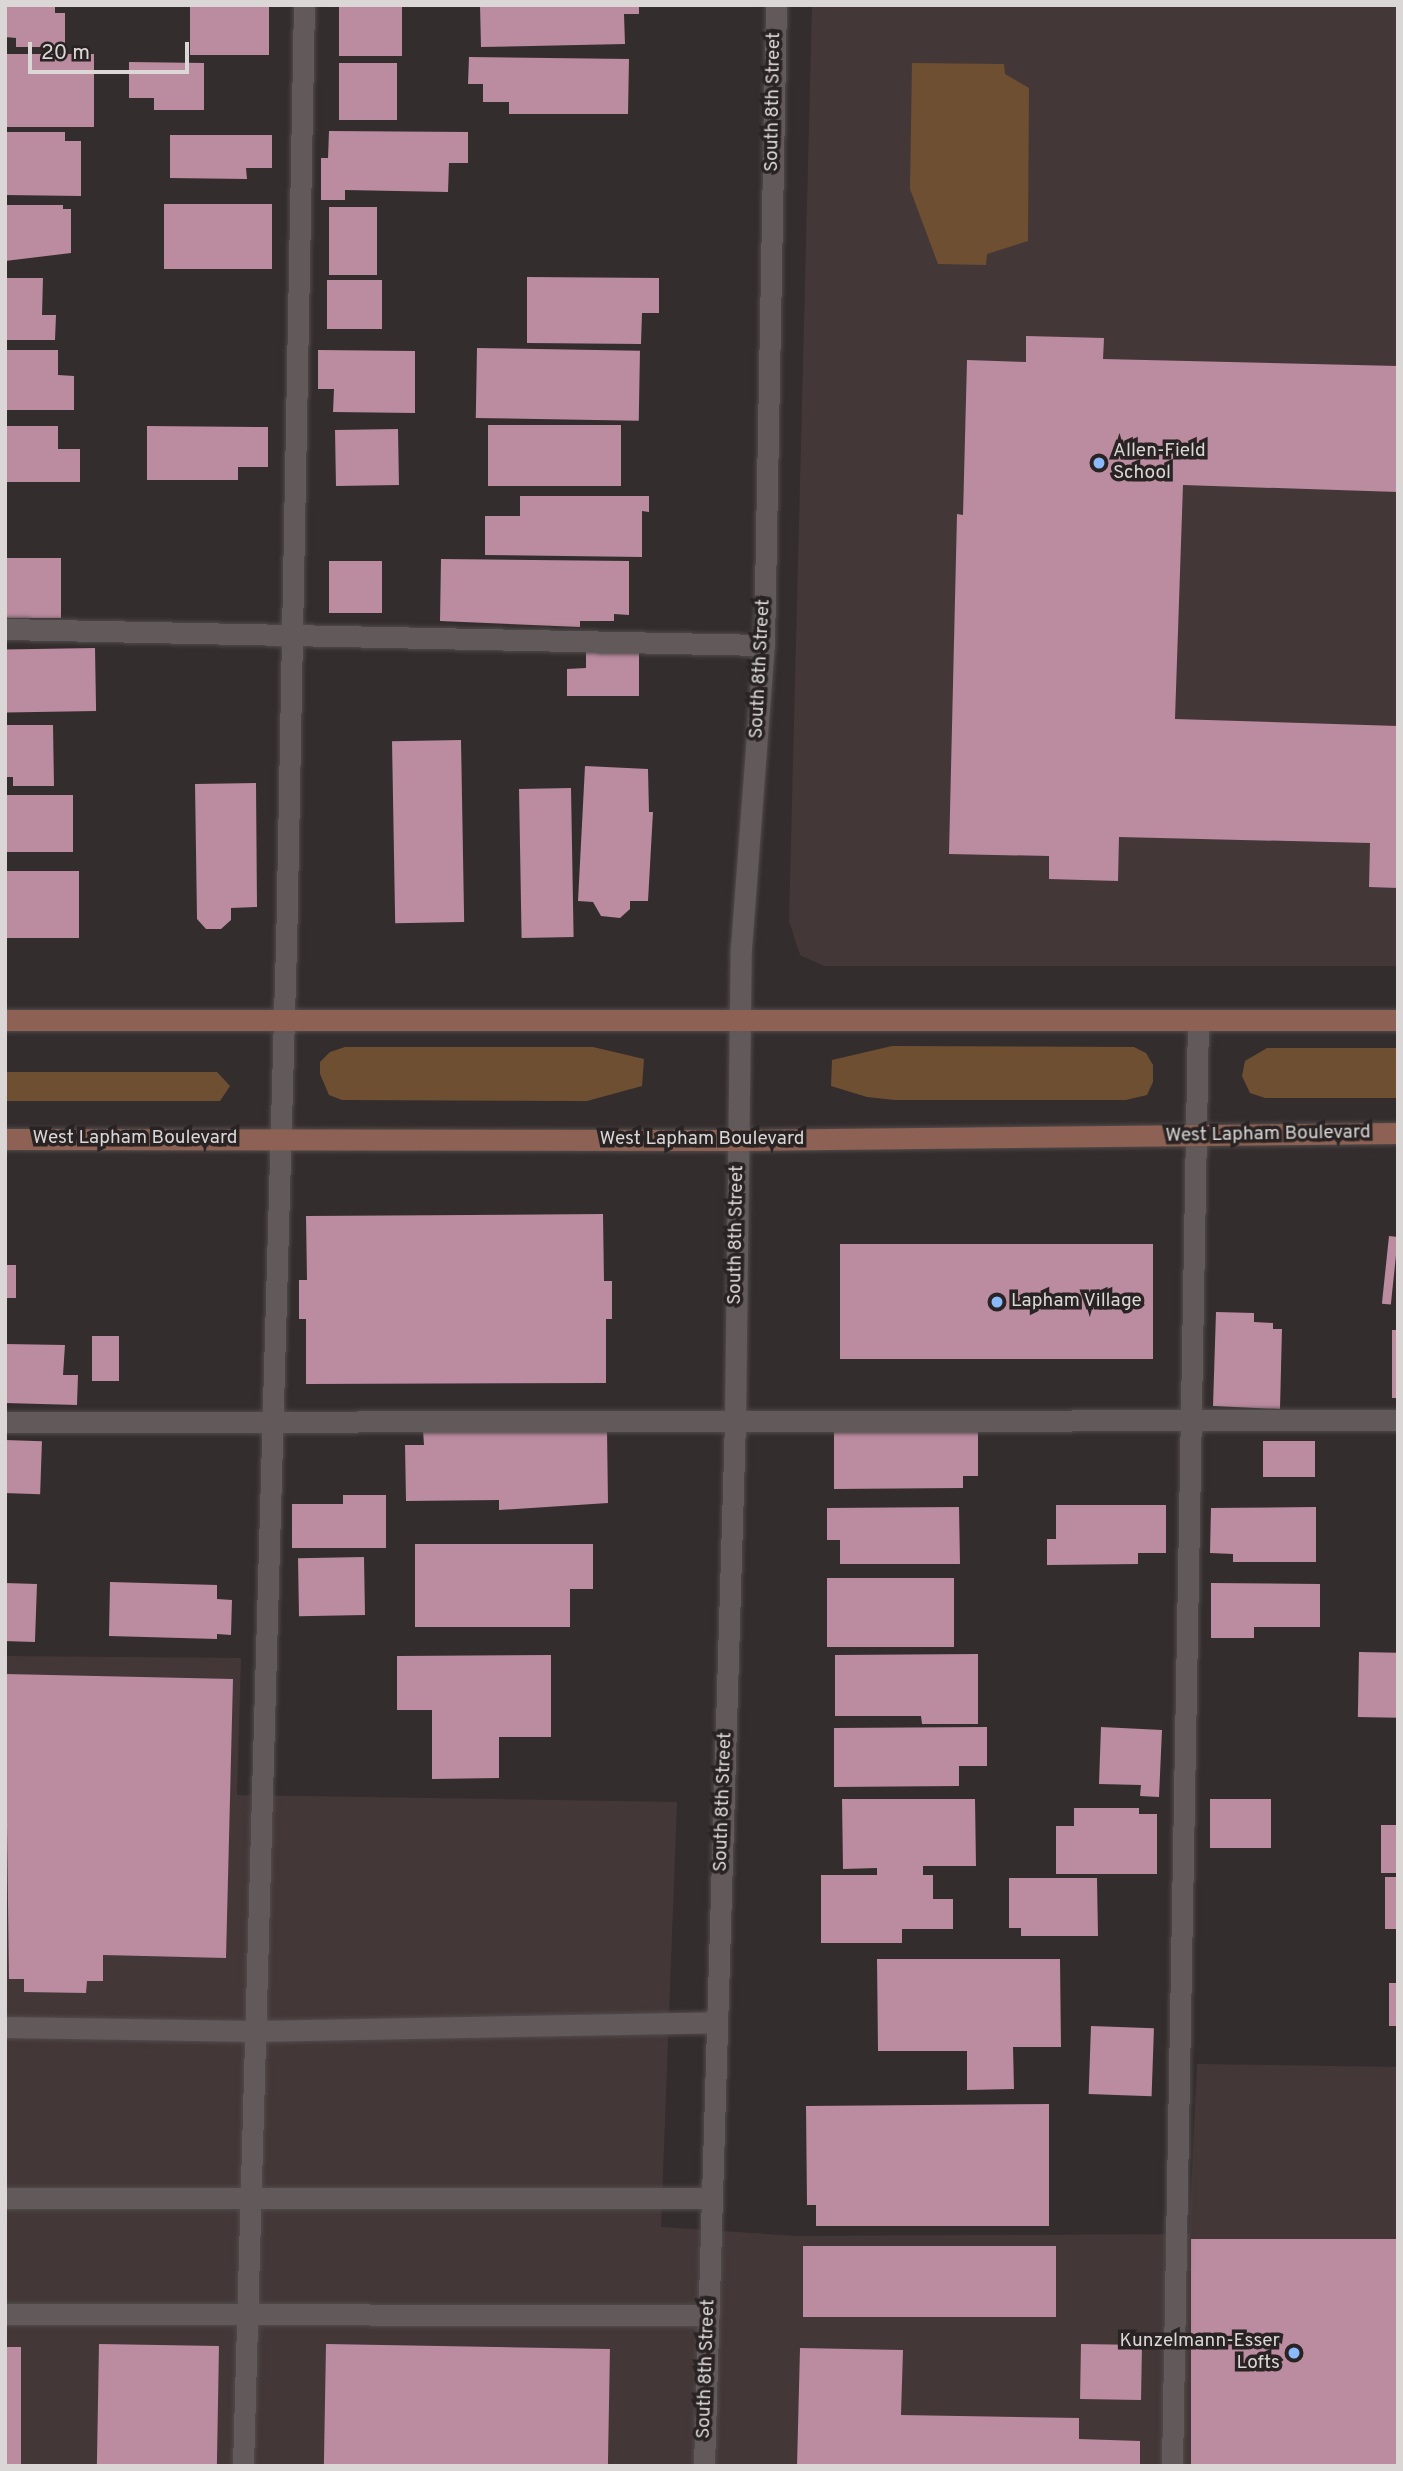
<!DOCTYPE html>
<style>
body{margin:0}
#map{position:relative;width:1403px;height:2471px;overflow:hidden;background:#342d2d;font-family:Overpass,sans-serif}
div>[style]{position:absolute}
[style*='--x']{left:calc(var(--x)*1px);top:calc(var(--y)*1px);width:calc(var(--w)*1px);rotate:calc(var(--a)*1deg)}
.built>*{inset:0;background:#443738}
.green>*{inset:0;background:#6f4f31}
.building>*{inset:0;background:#bb8b9f;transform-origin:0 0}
.roads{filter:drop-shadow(0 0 2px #514b4b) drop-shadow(0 0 2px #514b4b)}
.lane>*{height:21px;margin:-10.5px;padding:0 10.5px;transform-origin:10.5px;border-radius:10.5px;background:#625a5a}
.street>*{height:21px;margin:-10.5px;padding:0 10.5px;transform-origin:10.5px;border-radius:10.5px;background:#625a5a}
.secondary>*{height:21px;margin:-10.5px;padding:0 10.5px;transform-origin:10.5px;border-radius:10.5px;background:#8d6153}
.dots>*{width:19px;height:19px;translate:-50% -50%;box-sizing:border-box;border:4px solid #292323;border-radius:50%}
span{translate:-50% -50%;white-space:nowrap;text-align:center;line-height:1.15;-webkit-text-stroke:7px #292323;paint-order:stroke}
.street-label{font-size:19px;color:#dbd7d7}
.poi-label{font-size:19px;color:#dbd7d7}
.left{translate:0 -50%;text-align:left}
.right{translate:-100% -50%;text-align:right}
.frame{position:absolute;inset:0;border:7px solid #dbd7d7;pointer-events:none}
.scale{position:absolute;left:28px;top:42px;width:161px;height:32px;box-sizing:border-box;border:4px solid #dbd7d7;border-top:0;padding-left:9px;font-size:21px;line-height:24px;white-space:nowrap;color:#dbd7d7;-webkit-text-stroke:5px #292323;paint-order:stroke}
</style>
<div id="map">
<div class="built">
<i style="clip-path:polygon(812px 5px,1398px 5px,1398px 966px,824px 966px,800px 955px,789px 921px)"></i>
<i style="clip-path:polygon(5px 1656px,241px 1658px,237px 1795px,677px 1802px,661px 2227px,796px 2236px,1189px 2234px,1197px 2064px,1398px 2067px,1398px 2466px,5px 2466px)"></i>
</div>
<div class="green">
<i style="clip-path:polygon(912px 63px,1004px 64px,1005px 74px,1029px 88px,1028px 241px,987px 254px,986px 265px,938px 264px,910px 189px)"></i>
<i style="clip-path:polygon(892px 1046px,1134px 1047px,1146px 1053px,1153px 1065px,1153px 1082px,1147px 1095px,1126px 1100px,895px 1100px,867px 1097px,831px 1086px,832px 1060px)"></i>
<i style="clip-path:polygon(345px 1047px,593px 1047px,644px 1059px,642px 1086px,587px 1101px,342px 1100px,329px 1095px,320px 1074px,320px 1062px,330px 1052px)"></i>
<i style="clip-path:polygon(1267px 1048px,1398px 1048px,1398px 1098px,1265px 1098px,1250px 1093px,1242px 1076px,1245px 1061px)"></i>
<i style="clip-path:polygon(5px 1072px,217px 1072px,230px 1086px,220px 1101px,5px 1101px)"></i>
</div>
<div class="building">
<i style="clip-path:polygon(5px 5px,55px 5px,55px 13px,65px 13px,65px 47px,16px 47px,16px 38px,5px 37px)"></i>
<i style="left:190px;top:5px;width:79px;height:50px"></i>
<i style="left:339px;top:5px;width:63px;height:51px"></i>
<i style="clip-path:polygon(480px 5px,639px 5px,639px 14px,624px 14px,625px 44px,481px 47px)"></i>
<i style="left:5px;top:54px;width:89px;height:73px"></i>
<i style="clip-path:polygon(469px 57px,629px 59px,628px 114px,509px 114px,509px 102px,483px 102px,483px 84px,468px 84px)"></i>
<i style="clip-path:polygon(129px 62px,204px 63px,204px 110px,154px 110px,154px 98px,129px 98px)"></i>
<i style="left:339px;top:63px;width:58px;height:57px"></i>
<i style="clip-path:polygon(329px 131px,468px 132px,468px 163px,449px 163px,448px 192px,345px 190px,345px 200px,321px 200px,321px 158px,328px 158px)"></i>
<i style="clip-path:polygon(5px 132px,65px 132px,65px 141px,81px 141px,81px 196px,5px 195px)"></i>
<i style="clip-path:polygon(170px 135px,272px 135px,272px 168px,246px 168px,247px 179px,170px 178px)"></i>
<i style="left:164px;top:204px;width:108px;height:65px"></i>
<i style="clip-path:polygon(5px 205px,63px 205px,63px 209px,71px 209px,71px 253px,5px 261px)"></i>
<i style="left:329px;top:207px;width:48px;height:68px"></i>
<i style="clip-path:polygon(527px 277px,659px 278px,659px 313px,642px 313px,641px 344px,527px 343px)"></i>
<i style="clip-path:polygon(5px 278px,43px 278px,42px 315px,56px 315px,55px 340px,5px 340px)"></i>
<i style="left:327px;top:280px;width:55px;height:49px"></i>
<i style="clip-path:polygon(1026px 336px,1104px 338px,1103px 359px,1398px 366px,1398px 492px,1183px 485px,1175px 719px,1398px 726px,1398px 888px,1369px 887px,1370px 843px,1119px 837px,1118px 881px,1049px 879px,1049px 856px,949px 854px,957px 514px,963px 515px,967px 360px,1026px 362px)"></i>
<i style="left:477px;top:348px;width:163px;height:70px;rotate:1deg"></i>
<i style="clip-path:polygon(5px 350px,58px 350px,58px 375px,74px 376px,74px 410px,5px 410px)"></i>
<i style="clip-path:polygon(318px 350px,415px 351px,415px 413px,333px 412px,334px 389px,318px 389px)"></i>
<i style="left:488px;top:425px;width:133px;height:61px"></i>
<i style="clip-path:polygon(5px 426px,58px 426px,58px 449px,80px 449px,80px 482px,5px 482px)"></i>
<i style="clip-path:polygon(147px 426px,268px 427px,268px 467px,238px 467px,238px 480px,147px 480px)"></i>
<i style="left:398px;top:429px;width:56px;height:63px;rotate:89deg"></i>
<i style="clip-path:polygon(520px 496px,649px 496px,649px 512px,642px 511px,642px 557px,485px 555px,485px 516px,520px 516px)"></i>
<i style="left:5px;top:558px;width:56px;height:60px"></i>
<i style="clip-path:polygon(441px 559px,629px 561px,629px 615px,614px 614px,614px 621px,580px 621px,580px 627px,440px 621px)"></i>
<i style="left:329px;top:561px;width:53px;height:52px"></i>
<i style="clip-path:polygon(586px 645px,639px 645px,639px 696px,567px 696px,567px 669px,586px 668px)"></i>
<i style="left:95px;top:648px;width:63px;height:90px;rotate:89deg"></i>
<i style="clip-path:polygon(5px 725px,53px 725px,54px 786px,13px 786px,13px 777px,5px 777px)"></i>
<i style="left:461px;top:740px;width:182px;height:69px;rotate:89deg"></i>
<i style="clip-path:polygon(585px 766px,648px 769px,649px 812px,653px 812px,648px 901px,630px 901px,630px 909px,620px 918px,601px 916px,593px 902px,578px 901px)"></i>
<i style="clip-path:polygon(256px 783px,257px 907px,231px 908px,231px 920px,221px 929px,206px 929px,197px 919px,195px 784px)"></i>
<i style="left:571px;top:788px;width:149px;height:52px;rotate:89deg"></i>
<i style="left:5px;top:795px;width:68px;height:57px"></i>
<i style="left:5px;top:871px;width:74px;height:67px"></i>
<i style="clip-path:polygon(603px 1214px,604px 1281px,612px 1281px,612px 1319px,606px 1319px,606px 1383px,306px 1384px,306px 1319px,299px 1319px,299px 1280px,307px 1280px,306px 1216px)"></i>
<i style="left:1389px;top:1236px;width:9px;height:68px;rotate:6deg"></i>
<i style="left:1153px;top:1244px;width:115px;height:313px;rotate:90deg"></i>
<i style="left:5px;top:1265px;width:11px;height:33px"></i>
<i style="clip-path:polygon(1216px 1312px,1254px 1313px,1254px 1322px,1273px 1323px,1273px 1329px,1282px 1329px,1280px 1409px,1213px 1406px)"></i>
<i style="left:1392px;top:1330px;width:6px;height:68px"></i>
<i style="left:92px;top:1336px;width:27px;height:45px"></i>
<i style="clip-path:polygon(5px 1344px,65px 1345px,63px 1375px,78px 1375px,77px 1405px,5px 1403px)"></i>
<i style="clip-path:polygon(607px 1429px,608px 1503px,499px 1510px,499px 1500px,406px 1501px,405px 1445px,424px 1445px,423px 1430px)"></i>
<i style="clip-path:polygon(834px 1430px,978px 1430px,978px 1476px,963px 1476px,963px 1488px,834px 1489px)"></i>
<i style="left:5px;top:1440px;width:37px;height:53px;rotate:2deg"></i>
<i style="left:1263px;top:1441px;width:52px;height:36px"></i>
<i style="clip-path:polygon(343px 1495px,386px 1495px,386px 1548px,292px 1548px,292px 1504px,343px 1504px)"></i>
<i style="clip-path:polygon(1056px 1505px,1166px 1505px,1166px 1553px,1138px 1553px,1138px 1564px,1047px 1565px,1047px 1539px,1056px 1539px)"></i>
<i style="clip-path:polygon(959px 1507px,960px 1564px,840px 1564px,840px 1540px,827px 1540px,827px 1508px)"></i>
<i style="clip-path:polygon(1316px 1507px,1316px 1562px,1233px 1562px,1233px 1554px,1210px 1553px,1211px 1508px)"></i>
<i style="clip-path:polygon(415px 1544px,593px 1544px,593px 1589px,570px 1589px,570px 1627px,415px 1627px)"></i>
<i style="left:364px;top:1557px;width:58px;height:66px;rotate:89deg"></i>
<i style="left:954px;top:1578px;width:69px;height:127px;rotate:90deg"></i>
<i style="clip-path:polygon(110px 1582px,217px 1585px,217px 1599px,232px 1600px,231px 1635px,217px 1634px,217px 1639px,109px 1636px)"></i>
<i style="left:5px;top:1583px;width:32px;height:58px;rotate:2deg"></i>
<i style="clip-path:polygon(1211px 1583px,1320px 1584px,1320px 1627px,1254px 1627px,1254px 1638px,1211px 1638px)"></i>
<i style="left:1359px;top:1652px;width:39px;height:65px;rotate:1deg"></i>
<i style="clip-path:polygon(978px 1654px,978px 1724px,922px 1724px,921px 1716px,835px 1716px,835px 1655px)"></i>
<i style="clip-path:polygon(551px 1655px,551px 1737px,499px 1737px,499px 1778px,432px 1779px,432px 1710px,397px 1710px,397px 1656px)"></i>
<i style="clip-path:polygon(5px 1674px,233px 1679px,226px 1958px,103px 1955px,103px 1981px,87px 1981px,86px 1993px,24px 1992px,24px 1979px,9px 1979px)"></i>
<i style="clip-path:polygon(987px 1727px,987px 1766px,959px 1766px,959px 1786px,834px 1787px,834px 1728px)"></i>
<i style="clip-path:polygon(1101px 1727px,1162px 1730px,1159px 1797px,1140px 1796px,1141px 1785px,1099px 1784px)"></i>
<i style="clip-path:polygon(842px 1799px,975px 1799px,976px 1866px,923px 1866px,923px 1875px,933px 1875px,933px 1899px,953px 1899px,953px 1929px,902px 1929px,902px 1943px,821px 1943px,821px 1875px,877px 1875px,877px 1868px,843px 1869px)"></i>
<i style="left:1210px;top:1799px;width:61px;height:49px"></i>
<i style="clip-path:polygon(1074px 1808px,1139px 1808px,1139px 1814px,1157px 1814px,1157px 1874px,1056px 1874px,1056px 1826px,1074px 1826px)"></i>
<i style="left:1381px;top:1825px;width:17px;height:48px"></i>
<i style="left:1385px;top:1877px;width:13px;height:52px"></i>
<i style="clip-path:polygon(1009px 1878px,1097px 1878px,1098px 1936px,1021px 1936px,1021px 1928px,1009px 1928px)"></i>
<i style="clip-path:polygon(877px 1959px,1060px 1959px,1061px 2047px,1013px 2047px,1014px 2089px,967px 2090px,967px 2051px,878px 2051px)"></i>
<i style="left:1389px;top:1983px;width:9px;height:43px"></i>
<i style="left:1091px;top:2026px;width:63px;height:68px;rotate:2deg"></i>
<i style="clip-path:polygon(1049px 2104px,1049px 2226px,816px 2226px,816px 2205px,807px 2205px,806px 2106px)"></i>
<i style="left:1191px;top:2239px;width:207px;height:227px"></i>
<i style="left:803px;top:2246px;width:253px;height:71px"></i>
<i style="left:99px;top:2344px;width:120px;height:122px;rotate:1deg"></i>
<i style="left:326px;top:2344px;width:284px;height:122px;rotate:1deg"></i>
<i style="left:1081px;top:2344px;width:61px;height:55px;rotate:1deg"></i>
<i style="left:5px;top:2347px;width:16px;height:119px"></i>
<i style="clip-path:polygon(800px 2348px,903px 2350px,901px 2415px,1079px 2418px,1079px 2439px,1140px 2441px,1140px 2466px,797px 2466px)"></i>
</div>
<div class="roads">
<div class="lane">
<i style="--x:5;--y:629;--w:759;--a:1.21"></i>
<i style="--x:5;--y:1422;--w:1393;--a:-0.08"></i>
<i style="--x:5;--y:2027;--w:250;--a:0.9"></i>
<i style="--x:255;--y:2031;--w:462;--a:-1.1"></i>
<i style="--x:5;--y:2198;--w:707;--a:0"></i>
<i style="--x:5;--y:2314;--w:704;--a:0.08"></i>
<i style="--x:243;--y:2466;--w:1517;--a:-88.38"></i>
<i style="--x:286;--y:950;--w:945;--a:-88.91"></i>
<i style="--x:1172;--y:2466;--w:1445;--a:-88.97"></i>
</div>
<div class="street">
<i style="--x:704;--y:2466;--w:1047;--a:-88.3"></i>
<i style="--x:735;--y:1419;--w:471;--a:-89.3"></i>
<i style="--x:741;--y:948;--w:304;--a:-85.7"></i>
<i style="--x:764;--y:645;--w:640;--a:-88.93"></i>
</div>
<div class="secondary">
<i style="--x:5;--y:1020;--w:1393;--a:0"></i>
<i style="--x:5;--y:1139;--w:734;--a:0.08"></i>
<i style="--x:739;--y:1140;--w:659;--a:-0.61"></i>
</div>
</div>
<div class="dots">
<i style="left:1099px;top:463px;background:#8abafc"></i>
<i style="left:997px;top:1302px;background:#8abafc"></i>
<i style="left:1294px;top:2353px;background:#8abafc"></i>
</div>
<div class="street-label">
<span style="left:774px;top:102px;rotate:-89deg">South 8th Street</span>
<span style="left:761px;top:669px;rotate:-87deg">South 8th Street</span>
<span style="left:1268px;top:1135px;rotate:-1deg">West Lapham Boulevard</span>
<span style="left:135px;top:1139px">West Lapham Boulevard</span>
<span style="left:702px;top:1140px">West Lapham Boulevard</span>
<span style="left:737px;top:1235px;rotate:-89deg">South 8th Street</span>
<span style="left:724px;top:1802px;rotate:-88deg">South 8th Street</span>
<span style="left:707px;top:2369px;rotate:-88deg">South 8th Street</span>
</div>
<div class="poi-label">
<span class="left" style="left:1113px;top:463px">Allen-Field<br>School</span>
<span class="left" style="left:1011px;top:1302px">Lapham Village</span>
<span class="right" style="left:1280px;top:2353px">Kunzelmann-Esser<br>Lofts</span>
</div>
<div class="frame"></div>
<div class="scale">20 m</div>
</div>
